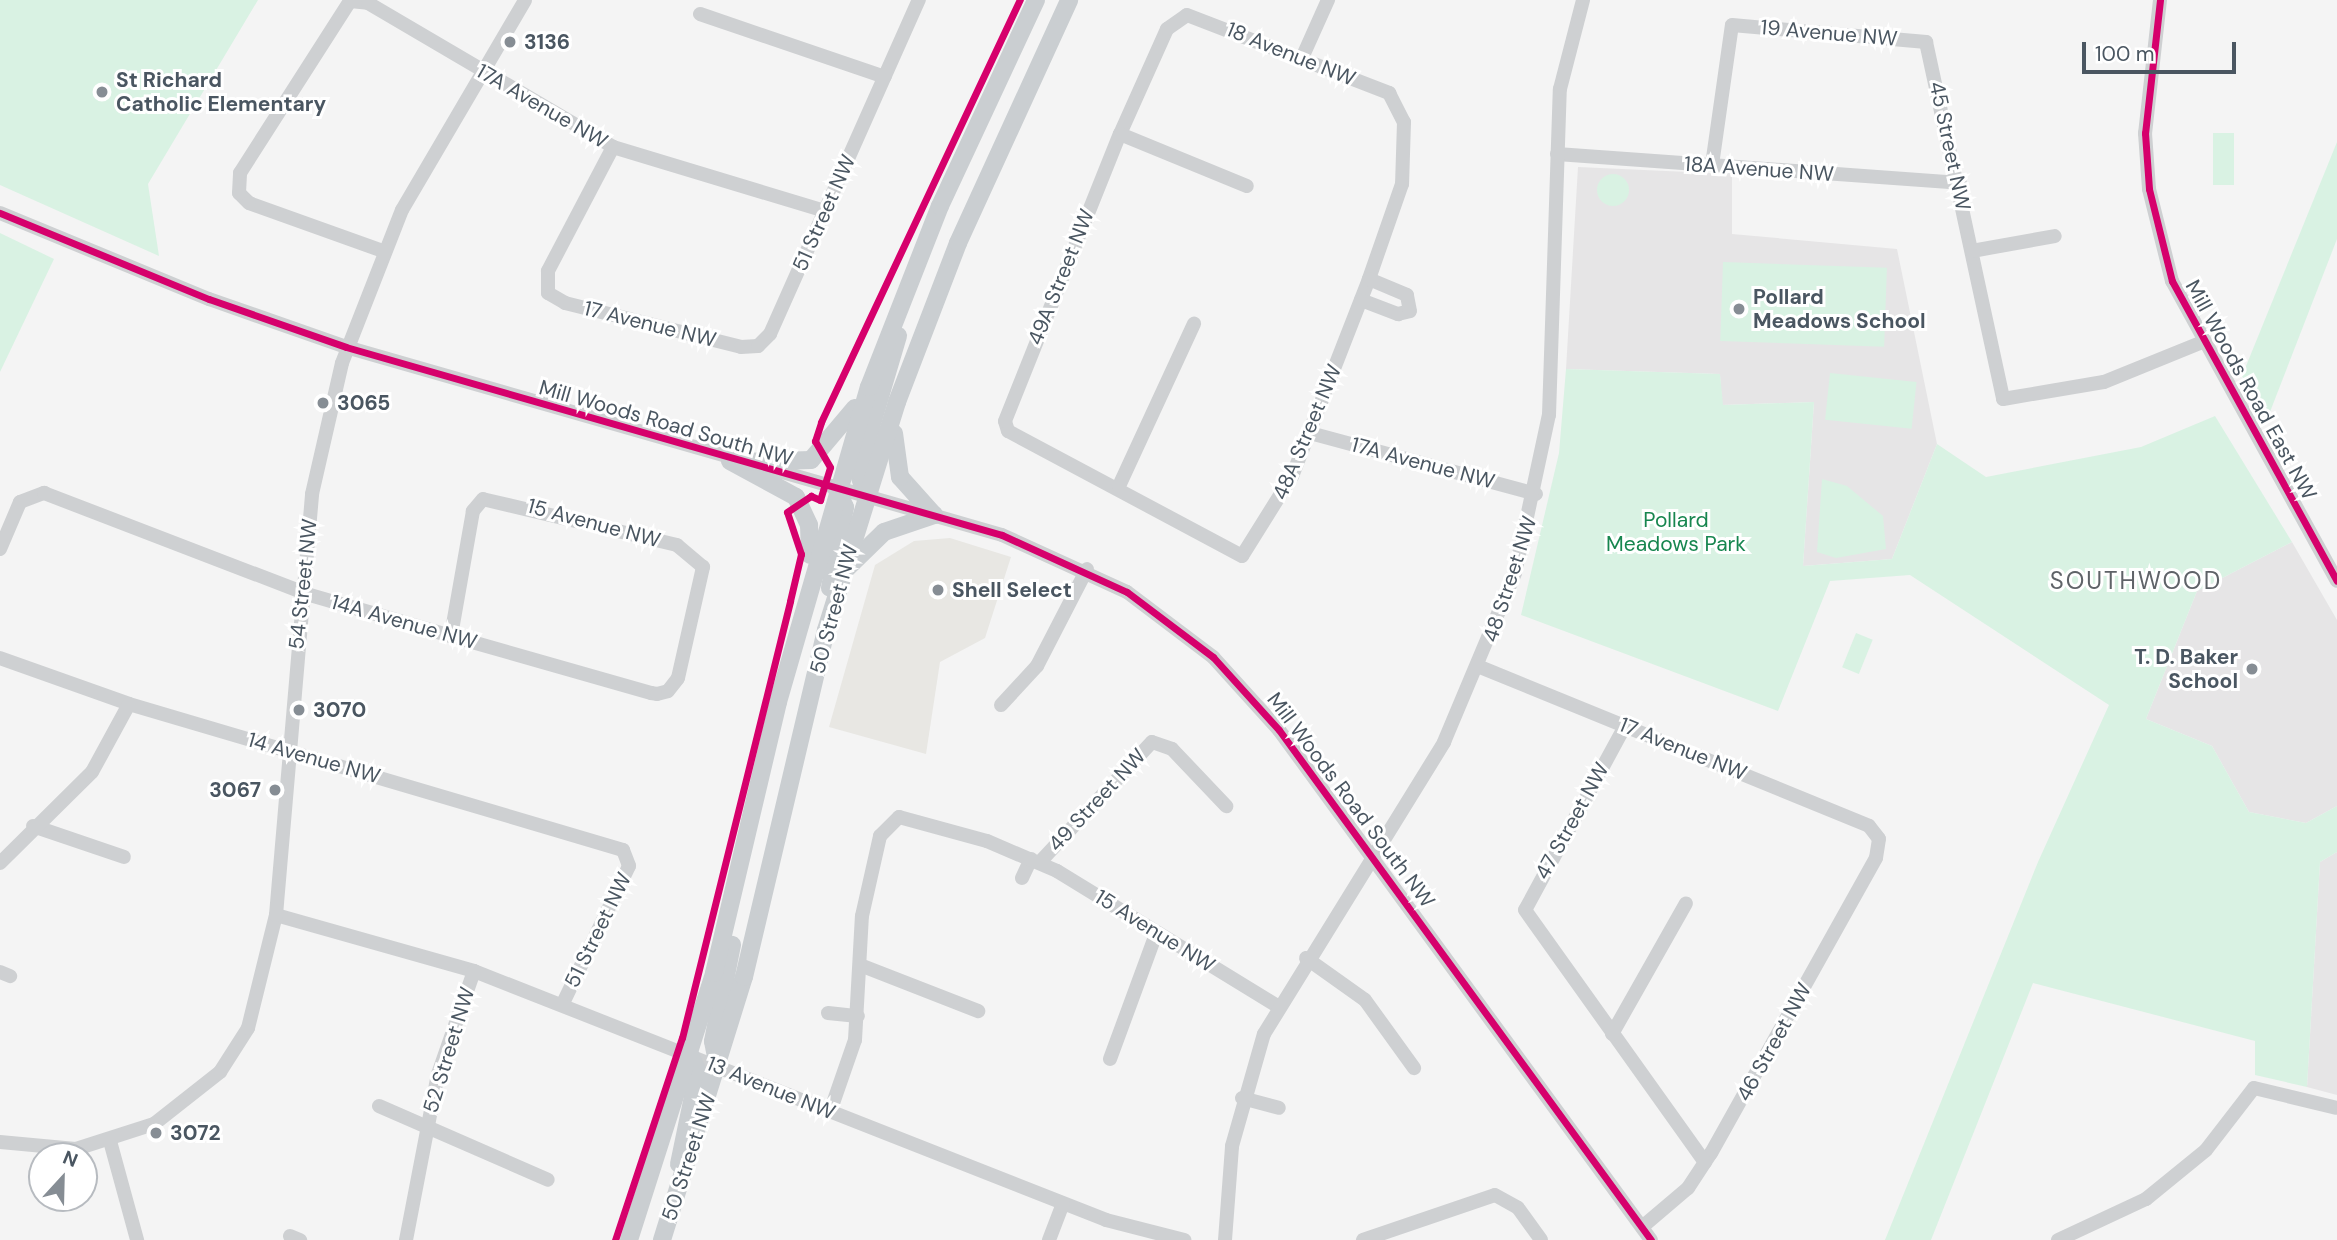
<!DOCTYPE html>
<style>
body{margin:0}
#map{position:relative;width:2337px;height:1240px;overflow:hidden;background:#f4f4f4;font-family:"DM Sans",sans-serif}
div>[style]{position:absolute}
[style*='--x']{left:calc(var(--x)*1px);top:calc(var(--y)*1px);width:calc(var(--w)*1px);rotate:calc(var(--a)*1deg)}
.commercial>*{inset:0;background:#e8e7e3}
.education>*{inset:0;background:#e6e5e6}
.green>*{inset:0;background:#d9f2e3;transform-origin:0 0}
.round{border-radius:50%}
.minor>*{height:14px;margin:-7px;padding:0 7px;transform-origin:7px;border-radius:7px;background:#ced0d2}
.major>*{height:18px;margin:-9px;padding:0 9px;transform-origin:9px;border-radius:9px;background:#caced1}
.cycleway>*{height:7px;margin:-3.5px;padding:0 3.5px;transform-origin:3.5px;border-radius:3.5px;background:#d6006c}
.dots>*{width:19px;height:19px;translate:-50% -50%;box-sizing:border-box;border:4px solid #fff;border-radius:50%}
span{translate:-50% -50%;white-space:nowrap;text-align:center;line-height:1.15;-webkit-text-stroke:6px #fff;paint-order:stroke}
.street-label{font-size:21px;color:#4a5661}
.poi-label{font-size:21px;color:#4a5661;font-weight:700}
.left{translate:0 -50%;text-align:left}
.right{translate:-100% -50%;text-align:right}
.park-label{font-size:21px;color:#17864f}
.quarter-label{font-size:24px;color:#5f6368;letter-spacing:2px}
.north{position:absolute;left:28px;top:1142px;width:70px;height:70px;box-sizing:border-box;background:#fff;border:2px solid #b7bbc0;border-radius:50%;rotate:22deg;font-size:19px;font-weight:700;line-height:28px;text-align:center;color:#4a5661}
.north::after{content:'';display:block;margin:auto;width:24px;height:32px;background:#868d94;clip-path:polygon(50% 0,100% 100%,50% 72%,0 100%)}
.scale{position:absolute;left:2082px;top:42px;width:154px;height:32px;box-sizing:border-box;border:4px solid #4a5661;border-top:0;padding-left:9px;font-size:21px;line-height:24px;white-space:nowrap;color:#4a5661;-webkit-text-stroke:5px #fff;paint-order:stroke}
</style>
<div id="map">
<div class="commercial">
<i style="clip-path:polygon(950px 538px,1011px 557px,985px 638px,940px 662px,926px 754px,829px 727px,875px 565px,914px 541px)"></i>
</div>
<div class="education">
<i style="clip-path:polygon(1578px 167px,1732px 174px,1732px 234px,1897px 249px,1937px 444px,1892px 559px,1803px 566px,1814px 402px,1722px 405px,1720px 374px,1566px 369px)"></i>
<i style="clip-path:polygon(2292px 542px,2337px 620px,2337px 806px,2306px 823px,2249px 812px,2212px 746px,2146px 719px,2197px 591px)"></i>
<i style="clip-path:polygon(2337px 852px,2337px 1095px,2307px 1087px,2320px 862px)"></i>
</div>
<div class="green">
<i style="clip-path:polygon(0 0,258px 0,148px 184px,159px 256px,0 185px)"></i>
<i style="left:2213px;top:133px;width:21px;height:52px"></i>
<i style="clip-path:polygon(2337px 142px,2337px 239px,2268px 417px,2242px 376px)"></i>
<i class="round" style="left:1597px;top:174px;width:32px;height:32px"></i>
<i style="clip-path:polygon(0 233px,54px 259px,0 372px)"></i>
<i style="left:1723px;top:262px;width:164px;height:79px;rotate:2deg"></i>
<i style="clip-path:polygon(1566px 369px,1720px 374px,1723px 405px,1814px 402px,1803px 566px,1892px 559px,1937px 444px,1986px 477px,2141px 447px,2215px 416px,2292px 542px,2197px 591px,2146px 719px,2212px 746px,2249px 812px,2306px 823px,2337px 806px,2337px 852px,2320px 862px,2307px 1087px,2255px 1075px,2255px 1041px,2033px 983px,1931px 1240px,1885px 1240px,2038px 862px,2109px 705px,1910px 575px,1830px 581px,1778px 711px,1521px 615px,1559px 453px)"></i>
<i style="left:1830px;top:373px;width:87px;height:47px;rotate:6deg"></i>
<i style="clip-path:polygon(1822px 479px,1847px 486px,1883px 516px,1886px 549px,1836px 558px,1817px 552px)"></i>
<i style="left:1856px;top:633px;width:18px;height:37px;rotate:22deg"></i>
</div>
<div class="minor">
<i style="--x:2160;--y:0;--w:134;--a:96.4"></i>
<i style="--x:2145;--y:133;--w:56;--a:85.9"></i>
<i style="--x:2149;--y:189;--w:95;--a:76"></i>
<i style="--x:2172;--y:281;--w:342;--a:61.2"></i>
<i style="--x:700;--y:14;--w:195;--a:18.8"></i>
<i style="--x:1187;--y:15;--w:217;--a:21.1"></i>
<i style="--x:1389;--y:93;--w:33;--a:63"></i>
<i style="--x:1404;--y:122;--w:62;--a:91.8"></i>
<i style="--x:1402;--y:184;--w:101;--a:109.2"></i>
<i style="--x:1369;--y:279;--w:212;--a:111.3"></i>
<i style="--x:1292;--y:476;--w:94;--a:122"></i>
<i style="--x:1242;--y:556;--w:265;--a:-151.9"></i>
<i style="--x:1008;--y:431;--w:10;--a:-107"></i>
<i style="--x:1005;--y:421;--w:309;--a:-68.2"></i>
<i style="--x:1120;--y:134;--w:115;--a:-65.9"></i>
<i style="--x:1167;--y:29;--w:24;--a:-35"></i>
<i style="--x:1302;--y:58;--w:64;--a:-65.9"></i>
<i style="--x:1120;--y:134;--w:137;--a:22.3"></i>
<i style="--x:613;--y:147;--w:140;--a:117.7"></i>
<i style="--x:548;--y:271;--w:22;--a:90"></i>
<i style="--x:548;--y:293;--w:20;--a:30"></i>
<i style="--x:565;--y:303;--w:181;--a:14"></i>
<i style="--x:741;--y:347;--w:17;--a:-3"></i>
<i style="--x:758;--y:346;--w:17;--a:-45"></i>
<i style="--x:770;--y:334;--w:366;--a:-66"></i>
<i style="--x:1557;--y:154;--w:404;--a:4.1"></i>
<i style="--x:1712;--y:165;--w:141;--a:-81.9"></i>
<i style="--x:1732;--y:25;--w:195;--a:5"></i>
<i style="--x:1926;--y:42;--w:365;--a:77.8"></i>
<i style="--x:2003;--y:399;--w:102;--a:-9.6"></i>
<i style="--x:2104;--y:382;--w:104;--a:-22.1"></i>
<i style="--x:0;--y:213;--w:226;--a:22.4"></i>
<i style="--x:209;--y:299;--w:145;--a:19.3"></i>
<i style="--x:346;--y:347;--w:682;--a:15.99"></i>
<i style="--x:1002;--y:535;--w:137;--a:24.5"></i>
<i style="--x:1127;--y:592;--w:108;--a:37.1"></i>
<i style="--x:1213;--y:657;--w:98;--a:47.9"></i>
<i style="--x:1279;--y:730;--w:631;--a:53.89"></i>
<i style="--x:383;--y:251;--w:142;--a:-160.3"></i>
<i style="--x:249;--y:203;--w:14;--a:-135"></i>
<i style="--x:239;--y:193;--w:20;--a:-87"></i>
<i style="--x:240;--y:173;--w:204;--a:-57.4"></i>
<i style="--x:350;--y:1;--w:18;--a:6"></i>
<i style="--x:368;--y:3;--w:284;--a:30.4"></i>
<i style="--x:613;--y:147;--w:221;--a:16.8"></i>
<i style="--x:1972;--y:251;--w:84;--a:-10.2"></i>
<i style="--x:1361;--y:300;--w:40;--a:21"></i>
<i style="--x:1398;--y:314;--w:12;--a:-14"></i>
<i style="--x:1410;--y:311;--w:16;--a:-101"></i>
<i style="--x:1407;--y:295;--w:41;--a:-157.2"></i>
<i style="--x:1310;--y:433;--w:234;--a:15.1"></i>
<i style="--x:1119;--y:486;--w:179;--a:-65.2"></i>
<i style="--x:0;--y:549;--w:51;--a:-66.9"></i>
<i style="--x:20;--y:502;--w:26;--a:-21"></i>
<i style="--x:44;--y:493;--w:285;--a:21"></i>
<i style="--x:310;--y:595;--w:72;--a:16.2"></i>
<i style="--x:379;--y:615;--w:75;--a:16.3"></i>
<i style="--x:451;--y:636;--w:208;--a:15.9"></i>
<i style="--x:651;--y:693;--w:6;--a:9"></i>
<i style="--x:657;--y:694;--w:11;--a:-15"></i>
<i style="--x:668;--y:691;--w:16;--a:-52"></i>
<i style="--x:678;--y:678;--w:114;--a:-77.3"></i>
<i style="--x:703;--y:567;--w:34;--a:-140"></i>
<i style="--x:677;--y:545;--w:199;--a:-166.7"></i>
<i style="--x:483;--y:499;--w:16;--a:130"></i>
<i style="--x:473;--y:511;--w:127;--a:100"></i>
<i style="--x:0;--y:658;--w:137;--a:19.6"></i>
<i style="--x:129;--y:704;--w:515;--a:16.46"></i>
<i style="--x:623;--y:850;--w:17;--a:69"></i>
<i style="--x:629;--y:866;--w:154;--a:115.7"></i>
<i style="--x:1480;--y:667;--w:420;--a:22.2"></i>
<i style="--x:1869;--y:826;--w:16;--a:52"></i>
<i style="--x:1879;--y:839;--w:19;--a:99"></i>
<i style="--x:1876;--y:858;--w:338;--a:119.2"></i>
<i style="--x:1711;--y:1153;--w:42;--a:123.3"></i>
<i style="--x:1688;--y:1188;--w:60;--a:139.7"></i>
<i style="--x:1001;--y:705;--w:53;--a:-47.3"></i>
<i style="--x:1037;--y:666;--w:109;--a:-62.7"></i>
<i style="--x:1625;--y:726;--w:209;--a:118.5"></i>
<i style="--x:1525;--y:910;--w:310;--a:54.5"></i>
<i style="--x:33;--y:826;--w:96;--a:18.8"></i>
<i style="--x:1040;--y:862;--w:164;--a:-47"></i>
<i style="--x:1152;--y:742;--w:21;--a:19"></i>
<i style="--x:1172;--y:749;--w:79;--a:46.5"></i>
<i style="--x:0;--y:863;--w:129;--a:-44.7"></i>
<i style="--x:92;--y:772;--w:77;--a:-61.4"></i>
<i style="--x:1022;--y:878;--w:21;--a:-65"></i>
<i style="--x:276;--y:915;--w:206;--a:15.8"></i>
<i style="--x:474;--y:971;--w:679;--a:21.5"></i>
<i style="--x:1106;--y:1220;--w:81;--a:14.4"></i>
<i style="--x:1306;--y:958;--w:72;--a:35.4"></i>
<i style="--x:1365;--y:1000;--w:84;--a:54.2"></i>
<i style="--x:860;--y:965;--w:127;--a:21.3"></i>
<i style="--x:0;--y:972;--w:11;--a:22"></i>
<i style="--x:828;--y:1013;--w:30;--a:6"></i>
<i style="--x:1612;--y:1034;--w:150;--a:-60.5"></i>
<i style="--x:1110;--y:1059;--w:133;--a:-69.8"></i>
<i style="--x:1242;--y:1098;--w:38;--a:15"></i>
<i style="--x:379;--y:1106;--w:184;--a:23.6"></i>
<i style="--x:830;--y:1112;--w:76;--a:-70.9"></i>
<i style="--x:855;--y:1040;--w:124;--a:-86.8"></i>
<i style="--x:862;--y:916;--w:82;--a:-77.3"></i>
<i style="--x:880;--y:836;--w:27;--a:-45"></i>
<i style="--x:899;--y:817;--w:91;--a:15.3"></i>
<i style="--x:987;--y:841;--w:76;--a:23.2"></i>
<i style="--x:1057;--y:871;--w:258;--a:31.5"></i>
<i style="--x:110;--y:1141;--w:103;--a:74.7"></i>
<i style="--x:0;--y:1142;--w:76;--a:5.3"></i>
<i style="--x:76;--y:1149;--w:82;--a:-17.8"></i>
<i style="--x:154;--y:1124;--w:84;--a:-38.2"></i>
<i style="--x:220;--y:1072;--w:52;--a:-57.5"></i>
<i style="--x:248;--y:1028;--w:116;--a:-76.1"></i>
<i style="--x:276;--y:915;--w:423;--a:-85.1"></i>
<i style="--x:312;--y:494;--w:134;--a:-77.1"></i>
<i style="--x:342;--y:363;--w:164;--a:-68.6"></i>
<i style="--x:402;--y:210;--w:243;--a:-59.6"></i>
<i style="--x:290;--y:1236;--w:11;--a:22"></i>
<i style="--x:406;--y:1240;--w:169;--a:-79.1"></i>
<i style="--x:438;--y:1074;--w:109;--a:-70.7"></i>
<i style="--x:1049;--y:1240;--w:39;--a:-69"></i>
<i style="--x:1225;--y:1240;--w:94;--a:-85.7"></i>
<i style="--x:1232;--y:1146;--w:116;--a:-74.1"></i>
<i style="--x:1264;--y:1034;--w:343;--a:-58.3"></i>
<i style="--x:1444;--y:742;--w:183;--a:-67.2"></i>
<i style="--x:1515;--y:573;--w:162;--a:-77.9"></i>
<i style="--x:1549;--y:415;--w:326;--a:-88.1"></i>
<i style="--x:1560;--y:89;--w:92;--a:-75.5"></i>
<i style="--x:1363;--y:1240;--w:139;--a:-18.8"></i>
<i style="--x:1495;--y:1195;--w:26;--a:29"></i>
<i style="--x:1518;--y:1208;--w:39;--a:54"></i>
<i style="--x:2058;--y:1240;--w:97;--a:-25"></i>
<i style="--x:2146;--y:1199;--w:77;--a:-39.2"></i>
<i style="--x:2206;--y:1150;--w:78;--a:-52.3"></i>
<i style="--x:2254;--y:1088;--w:85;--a:13.5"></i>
</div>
<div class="major">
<i style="--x:730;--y:461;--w:75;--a:28.6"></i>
<i style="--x:796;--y:497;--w:31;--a:65"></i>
<i style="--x:809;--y:525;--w:30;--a:88"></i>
<i style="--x:741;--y:462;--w:70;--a:-1.6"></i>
<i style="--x:811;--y:460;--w:68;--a:-49.8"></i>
<i style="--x:866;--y:497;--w:27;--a:-107"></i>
<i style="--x:858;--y:471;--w:141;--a:-73.5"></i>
<i style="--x:846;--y:569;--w:53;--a:-44.2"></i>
<i style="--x:884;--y:532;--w:53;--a:-18.8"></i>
<i style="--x:934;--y:515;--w:51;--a:-131.8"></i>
<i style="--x:900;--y:477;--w:44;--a:-97.8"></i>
<i style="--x:830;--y:588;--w:82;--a:-79.5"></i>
<i style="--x:845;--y:507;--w:21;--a:-115"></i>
<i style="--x:718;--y:1067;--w:26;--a:-101"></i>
<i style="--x:713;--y:1041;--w:98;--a:-78.8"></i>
<i style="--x:679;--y:1164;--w:94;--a:-78.3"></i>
<i style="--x:698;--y:1072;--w:17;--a:-114"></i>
<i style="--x:629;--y:1240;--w:280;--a:-72.3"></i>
<i style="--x:714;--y:973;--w:278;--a:-76.7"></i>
<i style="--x:778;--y:702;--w:328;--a:-73.9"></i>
<i style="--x:869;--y:387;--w:194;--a:-68.6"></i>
<i style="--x:940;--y:206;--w:227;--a:-65"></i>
<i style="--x:662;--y:1240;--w:275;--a:-72.7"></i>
<i style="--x:744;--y:977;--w:357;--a:-76.7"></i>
<i style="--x:826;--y:630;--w:239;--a:-72.7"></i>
<i style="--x:897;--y:402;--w:170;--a:-69"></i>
<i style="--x:958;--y:243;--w:267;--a:-65.4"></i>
</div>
<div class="cycleway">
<i style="--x:2160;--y:0;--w:134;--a:96.4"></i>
<i style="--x:2145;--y:133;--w:56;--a:85.9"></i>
<i style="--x:2149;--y:189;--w:95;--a:76"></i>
<i style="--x:2172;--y:281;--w:342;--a:61.2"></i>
<i style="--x:0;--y:213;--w:226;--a:22.4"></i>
<i style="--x:209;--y:299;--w:145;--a:19.3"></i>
<i style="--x:346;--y:347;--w:682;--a:15.99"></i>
<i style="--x:1002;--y:535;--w:137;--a:24.5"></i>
<i style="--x:1127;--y:592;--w:108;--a:37.1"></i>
<i style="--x:1213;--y:657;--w:98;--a:47.9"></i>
<i style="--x:1279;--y:730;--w:631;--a:53.89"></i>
<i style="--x:615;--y:1240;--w:213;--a:-71.7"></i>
<i style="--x:682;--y:1038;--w:450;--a:-76.1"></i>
<i style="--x:790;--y:601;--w:48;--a:-76.8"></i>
<i style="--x:801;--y:554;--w:44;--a:-108.4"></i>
<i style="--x:787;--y:512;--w:29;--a:-34"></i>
<i style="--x:811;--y:496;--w:10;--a:24"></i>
<i style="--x:820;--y:500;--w:34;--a:-73"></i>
<i style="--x:830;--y:467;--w:30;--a:-120"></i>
<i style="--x:815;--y:441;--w:20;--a:-72"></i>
<i style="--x:821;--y:422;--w:467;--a:-64.8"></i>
</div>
<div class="dots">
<i style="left:510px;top:42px;background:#868d94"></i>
<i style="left:102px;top:92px;background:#868d94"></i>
<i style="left:1739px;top:309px;background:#868d94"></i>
<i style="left:323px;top:403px;background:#868d94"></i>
<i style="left:938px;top:590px;background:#868d94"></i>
<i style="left:2252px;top:669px;background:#868d94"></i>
<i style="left:299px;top:710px;background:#868d94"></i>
<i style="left:275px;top:790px;background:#868d94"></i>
<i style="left:156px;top:1133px;background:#868d94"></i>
</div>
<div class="street-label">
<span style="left:1829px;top:33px;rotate:5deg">19 Avenue NW</span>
<span style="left:1291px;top:54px;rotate:22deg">18 Avenue NW</span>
<span style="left:542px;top:106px;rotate:30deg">17A Avenue NW</span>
<span style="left:1950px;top:146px;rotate:78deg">45 Street NW</span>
<span style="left:1759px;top:169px;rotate:4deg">18A Avenue NW</span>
<span style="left:824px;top:213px;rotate:-66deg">51 Street NW</span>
<span style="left:1061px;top:277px;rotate:-68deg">49A Street NW</span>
<span style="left:650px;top:324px;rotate:14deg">17 Avenue NW</span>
<span style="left:2251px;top:390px;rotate:61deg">Mill Woods Road East NW</span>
<span style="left:666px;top:423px;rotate:16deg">Mill Woods Road South NW</span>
<span style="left:1307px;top:432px;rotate:-67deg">48A Street NW</span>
<span style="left:1423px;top:463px;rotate:15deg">17A Avenue NW</span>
<span style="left:594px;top:523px;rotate:15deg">15 Avenue NW</span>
<span style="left:1510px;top:579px;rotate:-72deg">48 Street NW</span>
<span style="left:303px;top:584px;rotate:-84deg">54 Street NW</span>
<span style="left:834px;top:609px;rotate:-75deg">50 Street NW</span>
<span style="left:404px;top:622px;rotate:16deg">14A Avenue NW</span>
<span style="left:1683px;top:749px;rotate:22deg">17 Avenue NW</span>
<span style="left:314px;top:758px;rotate:16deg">14 Avenue NW</span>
<span style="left:1097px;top:800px;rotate:-47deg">49 Street NW</span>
<span style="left:1351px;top:800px;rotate:53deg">Mill Woods Road South NW</span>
<span style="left:1572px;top:821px;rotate:-61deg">47 Street NW</span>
<span style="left:598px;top:930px;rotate:-64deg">51 Street NW</span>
<span style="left:1155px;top:931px;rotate:32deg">15 Avenue NW</span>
<span style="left:1774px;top:1042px;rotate:-61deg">46 Street NW</span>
<span style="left:449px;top:1050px;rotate:-73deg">52 Street NW</span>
<span style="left:771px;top:1088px;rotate:22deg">13 Avenue NW</span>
<span style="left:689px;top:1157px;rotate:-72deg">50 Street NW</span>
</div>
<div class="poi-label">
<span class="left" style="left:524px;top:42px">3136</span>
<span class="left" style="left:116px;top:92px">St Richard<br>Catholic Elementary</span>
<span class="left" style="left:1753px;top:309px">Pollard<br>Meadows School</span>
<span class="left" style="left:337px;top:403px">3065</span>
<span class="left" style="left:952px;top:590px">Shell Select</span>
<span class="right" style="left:2238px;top:669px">T. D. Baker<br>School</span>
<span class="left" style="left:313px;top:710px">3070</span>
<span class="right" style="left:261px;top:790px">3067</span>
<span class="left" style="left:170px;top:1133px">3072</span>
</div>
<div class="park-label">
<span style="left:1676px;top:532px">Pollard<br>Meadows Park</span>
</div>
<div class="quarter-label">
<span style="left:2136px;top:581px">SOUTHWOOD</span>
</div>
<div class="north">N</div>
<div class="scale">100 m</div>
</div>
